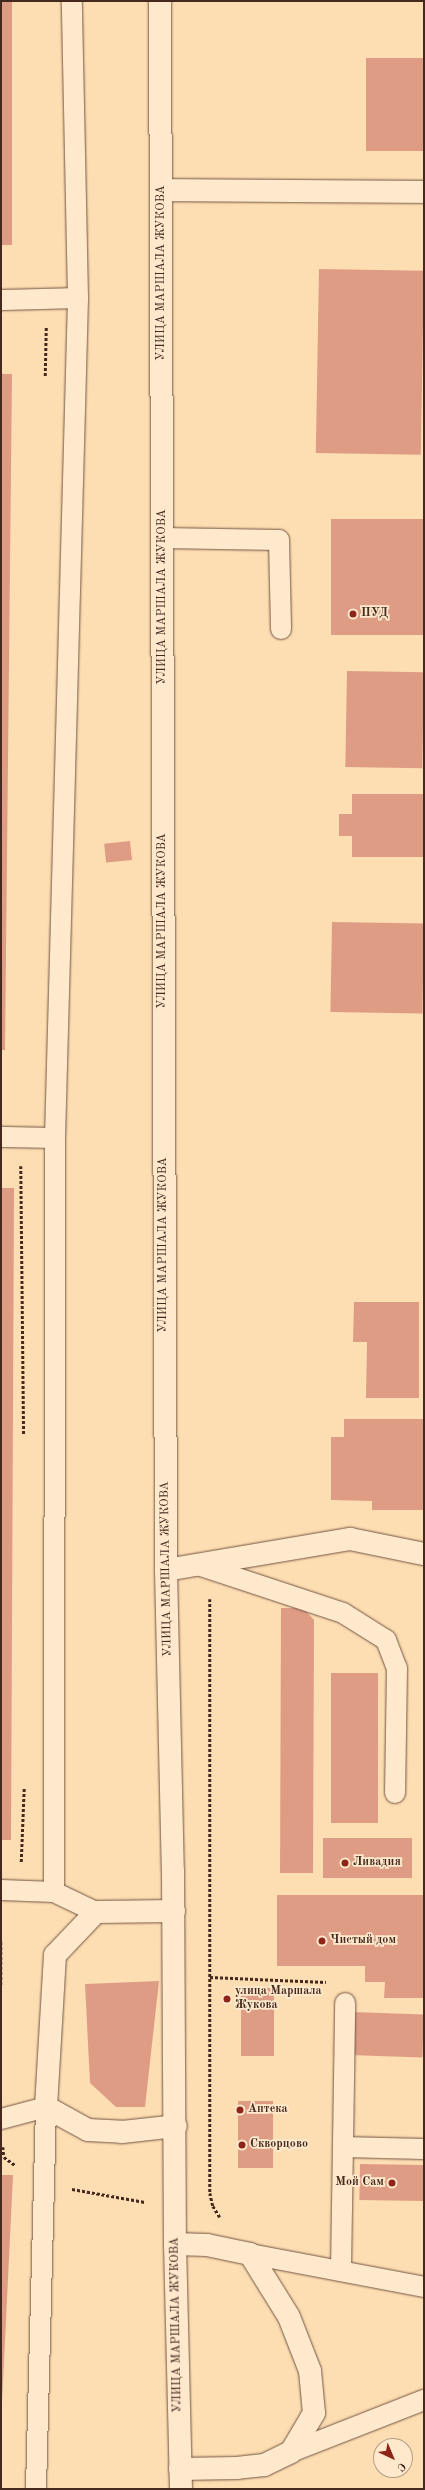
<!DOCTYPE html>
<meta charset="utf-8">
<style>
body{margin:0}
#map{position:relative;width:425px;height:2490px;overflow:hidden;background:#fdddb2;font-family:"Old Standard TT",serif}
div>[style]{position:absolute}
[style*='--x']{left:calc(var(--x)*1px);top:calc(var(--y)*1px);width:calc(var(--w)*1px);rotate:calc(var(--a)*1deg)}
.building>*{inset:0;background:#df9c85;transform-origin:0 0}
.path>*{height:2.5px;margin-top:-1.25px;transform-origin:0;background:repeating-linear-gradient(90deg,#45291e 0 3px,transparent 0 5px)}
.roads{filter:drop-shadow(0 0 1px #735643) drop-shadow(0 0 1px #735643)}
.lane>*{height:20px;margin:-10px;padding:0 10px;transform-origin:10px;border-radius:10px;background:#fee9cd}
.street>*{height:22px;margin:-11px;padding:0 11px;transform-origin:11px;border-radius:11px;background:#fee9cd}
.secondary>*{height:22px;margin:-11px;padding:0 11px;transform-origin:11px;border-radius:11px;background:#fee9cd}
.dots>*{width:11px;height:11px;translate:-50% -50%;box-sizing:border-box;border:2px solid #fee9cd;border-radius:50%}
span{translate:-50% -50%;white-space:nowrap;text-align:center;line-height:1.15;-webkit-text-stroke:3.5px #fee9cd;paint-order:stroke}
.street-label{font-size:12px;color:#45291e}
.poi-label{font-size:12px;color:#45291e;font-weight:700}
.left{translate:0 -50%;text-align:left}
.right{translate:-100% -50%;text-align:right}
.frame{position:absolute;inset:0;border:2px solid #45291e;pointer-events:none}
.north{position:absolute;left:373px;top:2438px;width:40px;height:40px;box-sizing:border-box;background:#fee9cd;border:1px solid #b49c87;border-radius:50%;rotate:136deg;font-size:11px;font-weight:700;line-height:16px;text-align:center;color:#45291e}
.north::after{content:'';display:block;margin:auto;width:14px;height:18px;background:#8f2418;clip-path:polygon(50% 0,100% 100%,50% 72%,0 100%)}
</style>
<div id="map">
<div class="building">
<i style="left:1px;top:1px;width:11px;height:244px"></i>
<i style="left:366px;top:58px;width:58px;height:93px"></i>
<i style="left:319px;top:269px;width:105px;height:184px;rotate:1deg"></i>
<i style="clip-path:polygon(1px 374px,12px 374px,5px 1050px,1px 1050px)"></i>
<i style="left:331px;top:519px;width:93px;height:116px"></i>
<i style="left:347px;top:671px;width:77px;height:96px;rotate:1deg"></i>
<i style="clip-path:polygon(352px 794px,424px 794px,423px 857px,352px 857px,352px 836px,339px 836px,339px 814px,352px 814px)"></i>
<i style="left:130px;top:841px;width:19px;height:26px;rotate:84deg"></i>
<i style="left:332px;top:922px;width:92px;height:90px;rotate:1deg"></i>
<i style="clip-path:polygon(1px 1188px,14px 1188px,11px 1840px,1px 1840px)"></i>
<i style="clip-path:polygon(354px 1302px,419px 1302px,419px 1398px,366px 1398px,367px 1342px,353px 1342px)"></i>
<i style="clip-path:polygon(344px 1419px,424px 1419px,424px 1510px,372px 1510px,372px 1501px,331px 1500px,331px 1437px,344px 1437px)"></i>
<i style="clip-path:polygon(281px 1608px,303px 1608px,314px 1620px,313px 1873px,280px 1873px)"></i>
<i style="left:331px;top:1673px;width:47px;height:150px"></i>
<i style="left:323px;top:1838px;width:89px;height:40px"></i>
<i style="clip-path:polygon(277px 1895px,424px 1895px,424px 1998px,384px 1998px,385px 1982px,365px 1982px,365px 1966px,277px 1966px)"></i>
<i style="clip-path:polygon(159px 1981px,145px 2107px,116px 2107px,90px 2083px,85px 1984px)"></i>
<i style="left:241px;top:1988px;width:33px;height:68px"></i>
<i style="left:351px;top:2012px;width:73px;height:43px;rotate:2deg"></i>
<i style="left:238px;top:2101px;width:35px;height:67px"></i>
<i style="left:360px;top:2164px;width:64px;height:36px;rotate:1deg"></i>
<i style="clip-path:polygon(1px 2175px,13px 2175px,2px 2403px,1px 2403px)"></i>
</div>
<div class="path">
<i style="--x:45;--y:376;--w:49;--a:-88.8"></i>
<i style="--x:21;--y:1166;--w:268;--a:89.4"></i>
<i style="--x:210;--y:1599;--w:594;--a:90"></i>
<i style="--x:210;--y:2193;--w:13;--a:77"></i>
<i style="--x:213;--y:2206;--w:13;--a:58"></i>
<i style="--x:21;--y:1862;--w:75;--a:-87.7"></i>
<i style="--x:1;--y:1942;--w:45;--a:90"></i>
<i style="--x:210;--y:1977;--w:116;--a:2.5"></i>
<i style="--x:3;--y:2147;--w:10;--a:84"></i>
<i style="--x:4;--y:2157;--w:14;--a:36"></i>
<i style="--x:72;--y:2189;--w:74;--a:10.1"></i>
</div>
<div class="roads">
<div class="lane">
<i style="--x:1;--y:300;--w:77;--a:-1.5"></i>
<i style="--x:162;--y:538;--w:117;--a:1"></i>
<i style="--x:279;--y:540;--w:89;--a:88.7"></i>
<i style="--x:1;--y:1137;--w:54;--a:1.1"></i>
<i style="--x:198;--y:1565;--w:153;--a:18.3"></i>
<i style="--x:343;--y:1613;--w:51;--a:32.1"></i>
<i style="--x:386;--y:1640;--w:30;--a:69"></i>
<i style="--x:397;--y:1668;--w:125;--a:90.9"></i>
<i style="--x:1;--y:1890;--w:53;--a:2.2"></i>
<i style="--x:54;--y:1892;--w:47;--a:25.5"></i>
<i style="--x:54;--y:1892;--w:754;--a:-89.92"></i>
<i style="--x:55;--y:1138;--w:840;--a:-88.43"></i>
<i style="--x:78;--y:298;--w:297;--a:-91.2"></i>
<i style="--x:1;--y:2119;--w:47;--a:-14.9"></i>
<i style="--x:46;--y:2107;--w:382;--a:91.5"></i>
<i style="--x:343;--y:2147;--w:81;--a:1.4"></i>
<i style="--x:250;--y:2254;--w:177;--a:10.7"></i>
<i style="--x:341;--y:2271;--w:268;--a:-89.1"></i>
<i style="--x:291;--y:2452;--w:143;--a:-21.4"></i>
</div>
<div class="street">
<i style="--x:162;--y:190;--w:262;--a:0.4"></i>
<i style="--x:166;--y:1570;--w:187;--a:-9.6"></i>
<i style="--x:350;--y:1539;--w:76;--a:11.5"></i>
<i style="--x:174;--y:1911;--w:78;--a:179.3"></i>
<i style="--x:96;--y:1912;--w:59;--a:133.6"></i>
<i style="--x:55;--y:1955;--w:152;--a:93.4"></i>
<i style="--x:46;--y:2107;--w:48;--a:28.7"></i>
<i style="--x:88;--y:2130;--w:34;--a:3"></i>
<i style="--x:122;--y:2132;--w:54;--a:-6.3"></i>
<i style="--x:175;--y:2244;--w:32;--a:2"></i>
<i style="--x:207;--y:2245;--w:44;--a:11.8"></i>
<i style="--x:250;--y:2254;--w:74;--a:58.2"></i>
<i style="--x:289;--y:2317;--w:58;--a:68.7"></i>
<i style="--x:310;--y:2371;--w:42;--a:84.6"></i>
<i style="--x:314;--y:2413;--w:45;--a:120.5"></i>
<i style="--x:291;--y:2452;--w:30;--a:154"></i>
<i style="--x:264;--y:2465;--w:27;--a:174"></i>
<i style="--x:237;--y:2468;--w:57;--a:179"></i>
</div>
<div class="secondary">
<i style="--x:160;--y:1;--w:1569;--a:89.78"></i>
<i style="--x:166;--y:1570;--w:301;--a:88.7"></i>
<i style="--x:173;--y:1871;--w:373;--a:89.7"></i>
<i style="--x:175;--y:2244;--w:245;--a:88.6"></i>
</div>
</div>
<div class="dots">
<i style="left:353px;top:614px;background:#8f2418"></i>
<i style="left:345px;top:1863px;background:#8f2418"></i>
<i style="left:322px;top:1941px;background:#8f2418"></i>
<i style="left:227px;top:1999px;background:#8f2418"></i>
<i style="left:240px;top:2110px;background:#8f2418"></i>
<i style="left:242px;top:2145px;background:#8f2418"></i>
<i style="left:392px;top:2183px;background:#8f2418"></i>
</div>
<div class="street-label">
<span style="left:162px;top:273px;rotate:-90deg">УЛИЦА МАРШАЛА ЖУКОВА</span>
<span style="left:163px;top:597px;rotate:-90deg">УЛИЦА МАРШАЛА ЖУКОВА</span>
<span style="left:163px;top:921px;rotate:-90deg">УЛИЦА МАРШАЛА ЖУКОВА</span>
<span style="left:164px;top:1245px;rotate:-90deg">УЛИЦА МАРШАЛА ЖУКОВА</span>
<span style="left:167px;top:1569px;rotate:-91deg">УЛИЦА МАРШАЛА ЖУКОВА</span>
<span style="left:177px;top:2325px;rotate:-91deg">УЛИЦА МАРШАЛА ЖУКОВА</span>
</div>
<div class="poi-label">
<span class="left" style="left:361px;top:614px">ПУД</span>
<span class="left" style="left:353px;top:1863px">Ливадия</span>
<span class="left" style="left:330px;top:1941px">Чистый дом</span>
<span class="left" style="left:235px;top:1999px">улица Маршала<br>Жукова</span>
<span class="left" style="left:248px;top:2110px">Аптека</span>
<span class="left" style="left:250px;top:2145px">Скворцово</span>
<span class="right" style="left:384px;top:2183px">Мой Сам</span>
</div>
<div class="frame"></div>
<div class="north">С</div>
</div>
